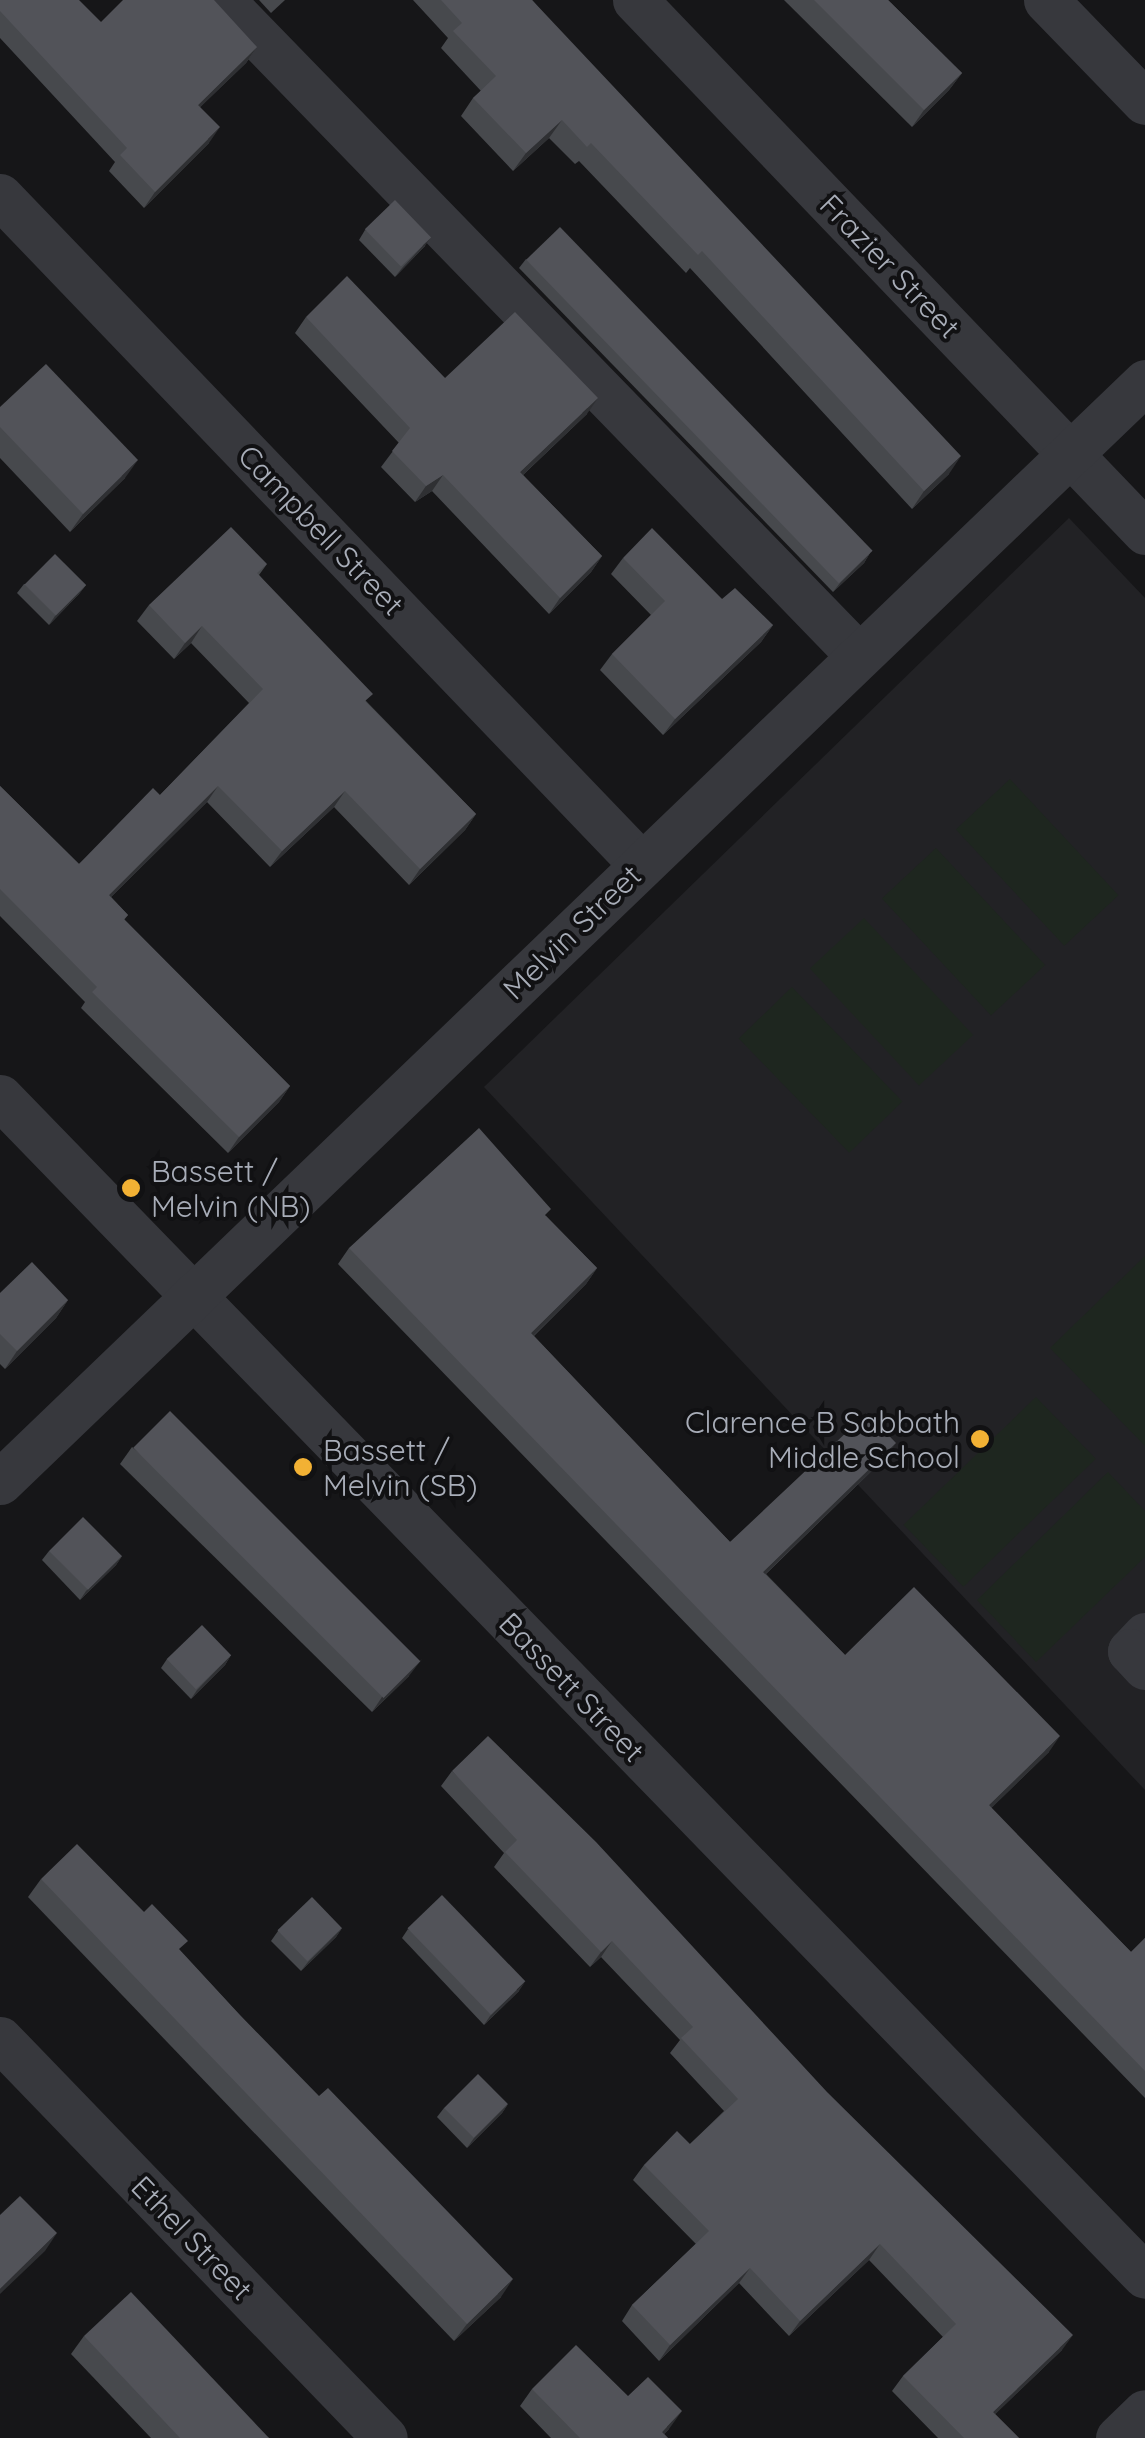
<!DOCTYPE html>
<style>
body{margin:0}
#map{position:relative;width:1145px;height:2438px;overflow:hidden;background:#161618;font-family:Quicksand,sans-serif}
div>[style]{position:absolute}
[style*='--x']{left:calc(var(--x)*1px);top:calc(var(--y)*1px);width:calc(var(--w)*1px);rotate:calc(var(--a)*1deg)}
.built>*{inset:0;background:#222225}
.green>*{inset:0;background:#1e261f;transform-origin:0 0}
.minor>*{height:45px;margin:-22.5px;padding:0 22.5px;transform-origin:22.5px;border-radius:22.5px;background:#37383d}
.wall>*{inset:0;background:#47494d}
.shaded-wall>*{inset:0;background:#2f3033}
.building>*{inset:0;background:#525359;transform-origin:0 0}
.dots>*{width:28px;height:28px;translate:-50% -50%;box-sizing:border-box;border:5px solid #111113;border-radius:50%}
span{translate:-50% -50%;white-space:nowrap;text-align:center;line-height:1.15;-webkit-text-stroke:8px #111113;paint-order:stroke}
.street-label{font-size:30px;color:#a8adb8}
.poi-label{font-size:30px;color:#a8adb8}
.left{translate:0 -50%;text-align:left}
.right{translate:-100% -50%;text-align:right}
</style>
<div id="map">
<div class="built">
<i style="clip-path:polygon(1069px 518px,1145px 598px,1145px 1790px,484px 1087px)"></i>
</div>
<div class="green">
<i style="left:1010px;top:779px;width:159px;height:74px;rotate:47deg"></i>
<i style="left:936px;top:848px;width:160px;height:74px;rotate:47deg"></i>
<i style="left:864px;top:918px;width:160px;height:74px;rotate:47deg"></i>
<i style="left:792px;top:987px;width:159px;height:74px;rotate:46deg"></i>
<i style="clip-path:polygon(1145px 1256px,1145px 1446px,1050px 1348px)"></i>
<i style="left:1036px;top:1397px;width:86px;height:184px;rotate:46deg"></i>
<i style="clip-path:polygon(1108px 1472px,1145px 1511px,1145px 1557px,1036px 1662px,977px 1600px)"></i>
</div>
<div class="minor">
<i style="--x:222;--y:0;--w:914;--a:45.84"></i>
<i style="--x:635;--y:0;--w:737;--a:46.21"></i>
<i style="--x:1046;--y:0;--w:142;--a:45.9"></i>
<i style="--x:0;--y:196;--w:927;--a:46.18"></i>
<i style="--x:0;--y:1097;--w:1643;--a:45.84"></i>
<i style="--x:0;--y:1482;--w:1588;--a:-43.85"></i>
<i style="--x:1145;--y:1635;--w:22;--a:133"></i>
<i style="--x:1130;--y:1651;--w:22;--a:47"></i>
<i style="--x:0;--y:2039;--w:554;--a:46.02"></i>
<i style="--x:1118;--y:2438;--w:37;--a:-44"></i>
</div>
<div class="wall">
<i style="clip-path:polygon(0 0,101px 22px,257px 47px,246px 63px,200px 107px,209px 143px,144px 208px,109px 171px,115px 162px,0 38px)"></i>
<i style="clip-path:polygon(259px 0,285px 0,271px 13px)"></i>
<i style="clip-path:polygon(413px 0,532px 0,949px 474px,912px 509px,690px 268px,686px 273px,579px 161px,575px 164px,549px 138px,513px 171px,461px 116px,473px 98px,481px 91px,441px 48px,448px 38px)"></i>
<i style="clip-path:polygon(784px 0,888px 0,962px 73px,949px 90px,912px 127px)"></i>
<i style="clip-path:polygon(365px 230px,425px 246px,395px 277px,359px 240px)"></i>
<i style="clip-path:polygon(526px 259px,870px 553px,864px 563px,833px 592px,519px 268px)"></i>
<i style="clip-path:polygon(306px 317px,445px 378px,587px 414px,523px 475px,602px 556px,591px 572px,549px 614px,432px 491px,415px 502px,381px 467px,399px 443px,295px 333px)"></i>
<i style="clip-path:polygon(0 407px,125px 478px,70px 532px,0 458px)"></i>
<i style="clip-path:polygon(623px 558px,722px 599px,773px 625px,761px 642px,663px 735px,600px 670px,612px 654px,651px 615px,611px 574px)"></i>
<i style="clip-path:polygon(267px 564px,259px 575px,367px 702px,476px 814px,465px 830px,409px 885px,334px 807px,270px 867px,207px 802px,111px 897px,128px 915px,124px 920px,290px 1086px,279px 1102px,228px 1153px,81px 1008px,85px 1002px,0 916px,0 786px,79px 864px,160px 795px,249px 703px,191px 643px,174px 659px,137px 621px,149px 605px)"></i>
<i style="clip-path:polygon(24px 584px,86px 585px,79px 594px,49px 625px,17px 593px)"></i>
<i style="clip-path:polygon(546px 1216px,597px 1268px,586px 1284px,534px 1336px,730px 1542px,885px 1458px,766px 1574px,845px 1655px,1049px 1752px,991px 1808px,1131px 1952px,1145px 1938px,1145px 2098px,338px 1264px,349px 1248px)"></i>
<i style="clip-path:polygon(0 1293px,68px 1300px,56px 1318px,5px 1369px,0 1364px)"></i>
<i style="clip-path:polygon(132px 1447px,409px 1676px,372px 1712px,120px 1464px)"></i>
<i style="clip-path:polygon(49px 1551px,122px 1556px,116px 1565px,80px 1600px,42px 1560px)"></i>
<i style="clip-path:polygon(231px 1655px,225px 1665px,191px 1699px,161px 1668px,167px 1659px)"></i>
<i style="clip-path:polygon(452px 1771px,1062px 2350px,995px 2414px,1019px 2438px,938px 2438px,892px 2391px,903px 2376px,943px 2337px,869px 2260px,789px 2336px,739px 2283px,659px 2361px,622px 2321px,632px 2305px,696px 2244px,633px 2180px,644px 2165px,690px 2144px,724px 2111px,670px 2053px,680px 2040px,601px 1957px,590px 1967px,494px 1867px,504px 1853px,441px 1786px)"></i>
<i style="clip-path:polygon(41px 1879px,144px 1912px,501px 2297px,454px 2341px,28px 1897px)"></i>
<i style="clip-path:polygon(342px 1928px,336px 1937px,301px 1971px,271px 1941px,278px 1931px)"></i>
<i style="clip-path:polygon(408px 1929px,519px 1991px,484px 2025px,402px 1938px)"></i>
<i style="clip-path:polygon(508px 2104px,502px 2113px,467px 2148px,437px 2117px,444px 2108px)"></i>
<i style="clip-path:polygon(84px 2336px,269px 2438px,151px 2438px,71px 2354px)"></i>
<i style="clip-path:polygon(532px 2389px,628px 2396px,669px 2429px,664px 2434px,668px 2438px,551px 2438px,520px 2406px)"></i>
</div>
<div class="shaded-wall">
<i style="clip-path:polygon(257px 47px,246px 63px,187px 120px,198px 105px)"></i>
<i style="clip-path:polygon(962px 73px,949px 90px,912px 127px,924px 110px)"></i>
<i style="clip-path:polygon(562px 120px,549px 138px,513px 171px,526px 153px)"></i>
<i style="clip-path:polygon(220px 127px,209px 143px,144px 208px,155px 192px)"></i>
<i style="clip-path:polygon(431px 237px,425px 246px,395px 277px,402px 268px)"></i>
<i style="clip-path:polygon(598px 398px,587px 414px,509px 488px,520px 472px)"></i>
<i style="clip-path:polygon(961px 456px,949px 474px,912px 509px,924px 491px)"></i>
<i style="clip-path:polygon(138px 460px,125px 478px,70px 532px,83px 514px)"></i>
<i style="clip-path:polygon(443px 475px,432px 491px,415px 502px,426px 486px)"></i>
<i style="clip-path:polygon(870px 553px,864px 563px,833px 592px,840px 583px)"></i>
<i style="clip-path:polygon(602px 556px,591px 572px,549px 614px,560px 598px)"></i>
<i style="clip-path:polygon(86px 585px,79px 594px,49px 625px,55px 616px)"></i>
<i style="clip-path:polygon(773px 625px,761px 642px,663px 735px,675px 719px)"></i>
<i style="clip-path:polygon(202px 626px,191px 643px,174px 659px,185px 643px)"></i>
<i style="clip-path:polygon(218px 786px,207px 802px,97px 911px,109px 895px)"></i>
<i style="clip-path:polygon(345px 791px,334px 807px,270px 867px,282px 851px)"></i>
<i style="clip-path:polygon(476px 814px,465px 830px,409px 885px,420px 869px)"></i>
<i style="clip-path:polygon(290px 1086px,279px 1102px,228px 1153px,239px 1137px)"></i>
<i style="clip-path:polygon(597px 1268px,586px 1284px,520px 1349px,531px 1333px)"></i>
<i style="clip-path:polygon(68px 1300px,56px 1318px,5px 1369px,17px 1351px)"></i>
<i style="clip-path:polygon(896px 1443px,885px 1458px,752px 1587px,763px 1572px)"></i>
<i style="clip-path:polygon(122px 1556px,116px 1565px,80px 1600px,86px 1591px)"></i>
<i style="clip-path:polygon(231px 1655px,225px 1665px,191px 1699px,197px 1690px)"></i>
<i style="clip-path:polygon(422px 1659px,409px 1676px,372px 1712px,384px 1694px)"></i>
<i style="clip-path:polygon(1060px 1736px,1049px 1752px,978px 1821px,989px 1805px)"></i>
<i style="clip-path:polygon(342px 1928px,336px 1937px,301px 1971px,308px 1962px)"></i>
<i style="clip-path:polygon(612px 1941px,601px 1957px,590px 1967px,601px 1952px)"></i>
<i style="clip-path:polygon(525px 1982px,519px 1991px,484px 2025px,490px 2016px)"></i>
<i style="clip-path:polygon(508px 2104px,502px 2113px,467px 2148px,474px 2138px)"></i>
<i style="clip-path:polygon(57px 2233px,45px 2251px,0 2294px,0 2289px)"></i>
<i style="clip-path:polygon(880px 2244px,869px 2260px,789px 2336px,800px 2321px)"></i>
<i style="clip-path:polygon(750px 2268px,739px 2283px,659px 2361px,670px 2345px)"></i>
<i style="clip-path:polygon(513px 2279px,501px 2297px,454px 2341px,467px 2324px)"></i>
<i style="clip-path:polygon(1073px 2335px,1062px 2350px,982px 2427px,993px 2412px)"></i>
<i style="clip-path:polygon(682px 2411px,669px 2429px,660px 2438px,662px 2432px)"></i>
</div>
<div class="building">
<i style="clip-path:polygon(0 0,79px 0,101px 22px,123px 0,214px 0,257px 47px,198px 105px,220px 127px,155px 192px,120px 155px,127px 148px,0 11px)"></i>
<i style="clip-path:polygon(441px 0,532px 0,961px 456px,924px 491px,702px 251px,698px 255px,591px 143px,587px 147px,562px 120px,526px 153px,473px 98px,496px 76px,453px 31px,462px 23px)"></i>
<i style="clip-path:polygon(814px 0,888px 0,962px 73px,924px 110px)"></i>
<i style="left:395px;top:200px;width:52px;height:42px;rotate:46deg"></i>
<i style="left:560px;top:227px;width:450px;height:47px;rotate:46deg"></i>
<i style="clip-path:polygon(347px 276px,445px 378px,515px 312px,598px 398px,520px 472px,602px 556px,560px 598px,443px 475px,426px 486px,392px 451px,410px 428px,306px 317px)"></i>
<i style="clip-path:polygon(46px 364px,138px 460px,83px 514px,0 427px,0 407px)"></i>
<i style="clip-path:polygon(231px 527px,267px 564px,257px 573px,373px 694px,365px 701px,476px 814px,420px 869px,345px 791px,282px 851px,218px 786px,109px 895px,128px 915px,124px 919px,290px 1086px,239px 1137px,92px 992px,97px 987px,0 889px,0 786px,79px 864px,153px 788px,160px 795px,263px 689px,202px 626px,185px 643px,149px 605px)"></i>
<i style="clip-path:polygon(652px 528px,722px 599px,735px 588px,773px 625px,675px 719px,612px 654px,665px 601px,623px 558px)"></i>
<i style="left:55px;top:554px;width:44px;height:43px;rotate:45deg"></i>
<i style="clip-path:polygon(479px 1128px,551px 1209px,545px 1215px,597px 1268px,531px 1333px,730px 1542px,867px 1413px,896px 1443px,763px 1572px,845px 1655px,914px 1587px,1060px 1736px,989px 1805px,1131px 1952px,1145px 1938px,1145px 2071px,349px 1248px)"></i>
<i style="clip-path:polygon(32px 1262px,68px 1300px,17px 1351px,0 1334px,0 1293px)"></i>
<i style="left:170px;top:1411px;width:354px;height:52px;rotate:45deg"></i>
<i style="left:83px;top:1517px;width:55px;height:48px;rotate:45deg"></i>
<i style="left:202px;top:1625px;width:42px;height:49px;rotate:46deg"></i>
<i style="clip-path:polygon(488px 1736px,596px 1842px,827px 2092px,1073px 2335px,993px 2412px,1019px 2438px,964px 2438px,903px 2376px,956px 2324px,880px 2244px,800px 2321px,750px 2268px,670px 2345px,632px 2305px,709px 2231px,644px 2165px,677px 2131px,690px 2144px,738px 2099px,681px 2038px,693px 2027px,612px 1941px,601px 1952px,505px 1852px,517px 1840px,452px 1771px)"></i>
<i style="clip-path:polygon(77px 1844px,144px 1912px,152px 1904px,188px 1941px,179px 1949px,239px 2014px,319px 2096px,328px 2088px,513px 2279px,467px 2324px,41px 1879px)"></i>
<i style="left:442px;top:1895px;width:120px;height:48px;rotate:46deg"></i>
<i style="left:312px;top:1897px;width:43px;height:48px;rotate:46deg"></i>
<i style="left:478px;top:2074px;width:42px;height:48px;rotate:45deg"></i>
<i style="clip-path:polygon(20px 2196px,57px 2233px,0 2289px,0 2215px)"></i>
<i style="clip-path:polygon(131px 2292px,269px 2438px,180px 2438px,84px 2336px)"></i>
<i style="clip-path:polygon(576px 2345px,628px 2396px,648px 2377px,682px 2411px,662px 2432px,668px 2438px,580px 2438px,532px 2389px)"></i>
</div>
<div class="dots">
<i style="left:131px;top:1188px;background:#f2b134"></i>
<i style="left:980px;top:1439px;background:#f2b134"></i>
<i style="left:303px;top:1467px;background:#f2b134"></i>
</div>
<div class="street-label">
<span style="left:890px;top:266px;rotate:46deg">Frazier Street</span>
<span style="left:321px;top:530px;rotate:46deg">Campbell Street</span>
<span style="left:572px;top:932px;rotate:-44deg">Melvin Street</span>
<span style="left:572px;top:1687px;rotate:46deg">Bassett Street</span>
<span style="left:192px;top:2238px;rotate:46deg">Ethel Street</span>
</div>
<div class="poi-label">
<span class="left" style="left:151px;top:1188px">Bassett /<br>Melvin (NB)</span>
<span class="right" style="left:960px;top:1439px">Clarence B Sabbath<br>Middle School</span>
<span class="left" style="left:323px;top:1467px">Bassett /<br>Melvin (SB)</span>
</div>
</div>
